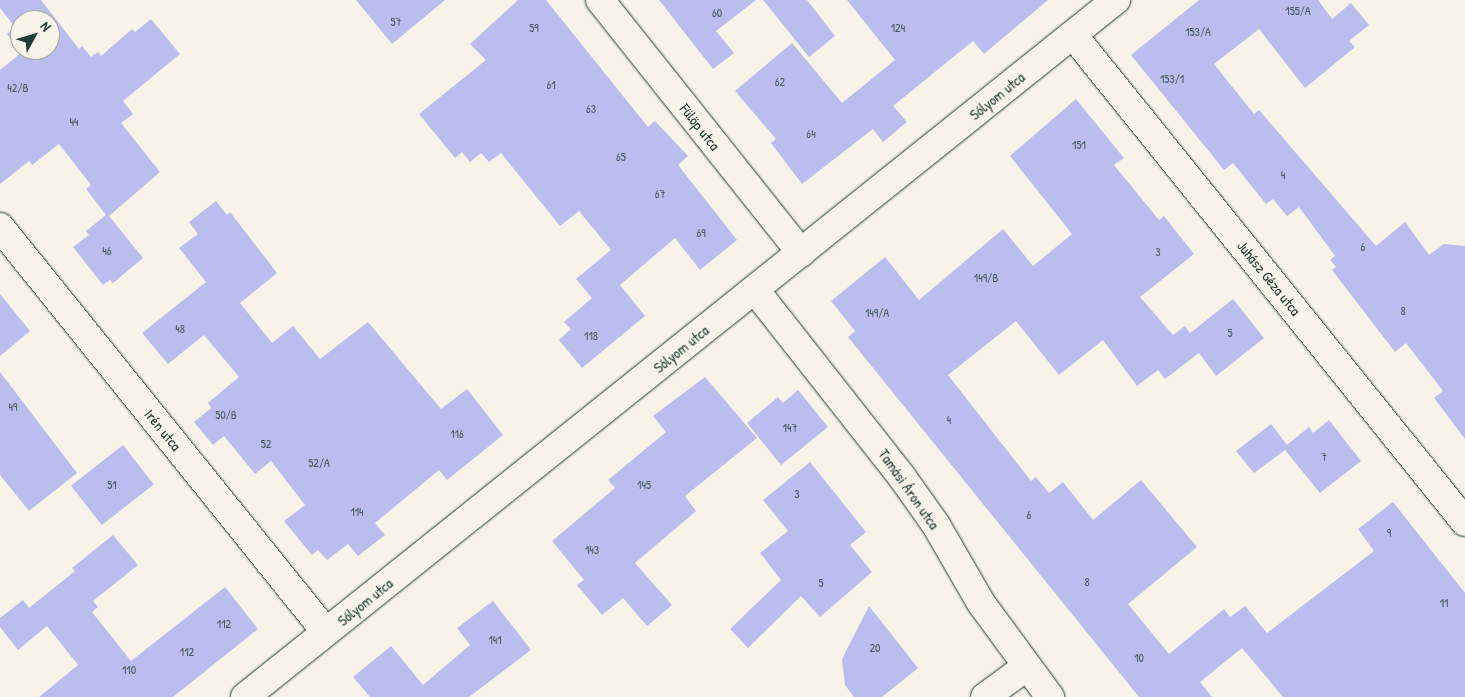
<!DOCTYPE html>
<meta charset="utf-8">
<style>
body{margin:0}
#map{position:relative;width:1465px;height:697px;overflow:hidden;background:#f7f3e8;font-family:"Patrick Hand",sans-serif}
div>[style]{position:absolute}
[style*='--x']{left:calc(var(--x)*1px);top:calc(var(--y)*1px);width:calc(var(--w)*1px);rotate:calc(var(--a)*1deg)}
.building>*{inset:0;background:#bcbdef;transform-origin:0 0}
.roads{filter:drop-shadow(0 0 1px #1f3d34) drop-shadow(0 0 1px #1f3d34)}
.minor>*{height:28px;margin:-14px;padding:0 14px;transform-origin:14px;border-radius:14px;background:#f7f3e8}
span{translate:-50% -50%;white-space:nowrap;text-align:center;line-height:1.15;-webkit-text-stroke:4.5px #f7f3e8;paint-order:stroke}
.number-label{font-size:12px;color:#465d63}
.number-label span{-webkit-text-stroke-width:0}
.street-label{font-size:15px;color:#1f3d34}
.north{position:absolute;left:10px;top:10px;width:50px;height:50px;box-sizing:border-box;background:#f7f3e8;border:1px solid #a1aaa0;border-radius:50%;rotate:51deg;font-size:14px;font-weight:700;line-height:20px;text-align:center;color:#1f3d34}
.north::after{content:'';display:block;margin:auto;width:18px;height:22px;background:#1f3d34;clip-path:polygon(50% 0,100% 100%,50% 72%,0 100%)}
</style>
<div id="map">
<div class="building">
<i style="clip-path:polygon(evenodd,0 0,41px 0,79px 49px,82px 46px,91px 57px,98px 52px,101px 56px,132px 29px,135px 32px,151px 19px,180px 54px,123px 101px,133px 114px,121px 123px,160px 172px,109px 216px,143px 258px,113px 283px,110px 280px,103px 285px,73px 247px,89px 235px,86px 231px,106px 215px,86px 189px,91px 185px,59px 144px,32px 165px,29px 161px,0 184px,0 70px,21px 53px,7px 34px,15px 27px,0 8px,0 0,20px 20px,50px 20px,50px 50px,20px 50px,20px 20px)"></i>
<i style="clip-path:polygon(356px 0,445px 0,392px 44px)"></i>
<i style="clip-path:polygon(518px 0,546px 0,648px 127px,655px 121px,688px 156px,678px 165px,737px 240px,700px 270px,675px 238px,620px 285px,645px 316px,582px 368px,559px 340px,571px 329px,564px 322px,592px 298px,576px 279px,611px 250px,579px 211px,560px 226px,501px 153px,489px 162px,481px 153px,470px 162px,462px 152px,455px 158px,419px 114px,486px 60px,470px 44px)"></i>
<i style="clip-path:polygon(659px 0,756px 0,716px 31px,734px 53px,713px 69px)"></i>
<i style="clip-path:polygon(763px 0,807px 0,835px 36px,809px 57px)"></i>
<i style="clip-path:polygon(847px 0,1048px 0,984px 54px,973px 41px,893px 106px,907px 122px,883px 142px,873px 129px,802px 184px,771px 143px,776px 139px,735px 91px,792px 43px,842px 103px,895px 60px)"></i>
<i style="clip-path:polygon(1199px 0,1318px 0,1332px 19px,1351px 3px,1369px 25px,1349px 41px,1355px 47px,1305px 88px,1259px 29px,1214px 64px,1254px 114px,1259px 110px,1376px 246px,1405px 222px,1429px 255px,1444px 244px,1465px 246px,1465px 439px,1434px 398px,1443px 391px,1406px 343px,1395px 352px,1332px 270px,1336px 267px,1330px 260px,1335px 256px,1299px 207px,1287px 216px,1273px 199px,1266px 204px,1233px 163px,1224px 170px,1131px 55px)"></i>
<i style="clip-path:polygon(1076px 99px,1124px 158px,1114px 165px,1159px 220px,1164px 216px,1194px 254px,1140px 297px,1173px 335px,1185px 326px,1190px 333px,1233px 299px,1264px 338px,1216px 376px,1199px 353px,1165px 379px,1158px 370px,1137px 386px,1103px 340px,1059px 375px,1016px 321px,948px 375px,1031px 481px,1036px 477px,1049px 493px,1063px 482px,1093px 520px,1141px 480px,1197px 547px,1128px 604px,1169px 654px,1224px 609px,1230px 617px,1245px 606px,1267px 633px,1374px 551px,1358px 529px,1393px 502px,1465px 593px,1465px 697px,1283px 697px,1242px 648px,1200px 682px,1212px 697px,1139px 697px,848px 337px,855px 331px,831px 301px,885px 257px,919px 300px,1003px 229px,1033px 266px,1072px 234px,1010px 156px)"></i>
<i style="clip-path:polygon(216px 201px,227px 215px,230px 212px,277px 273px,240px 303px,272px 343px,293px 326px,320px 359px,368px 322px,441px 409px,467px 389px,503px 435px,447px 480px,439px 470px,375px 523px,385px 535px,358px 556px,348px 544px,327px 560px,318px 550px,312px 555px,284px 521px,305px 505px,271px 461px,255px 474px,224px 436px,213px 445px,194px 422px,211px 408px,208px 403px,239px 377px,204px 335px,168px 364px,142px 333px,206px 282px,179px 248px,198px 234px,189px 222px)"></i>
<i style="clip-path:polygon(0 294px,30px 331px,0 356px)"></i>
<i style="clip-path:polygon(0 372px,77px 473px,29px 511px,0 475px)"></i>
<i style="clip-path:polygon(705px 377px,757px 438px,685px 496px,696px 511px,635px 563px,672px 605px,647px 626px,623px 598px,602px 615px,577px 585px,584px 580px,552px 541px,615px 488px,608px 480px,666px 432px,653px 416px)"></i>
<i style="clip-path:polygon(798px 390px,828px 427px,781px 465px,747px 423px,778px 397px,783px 403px)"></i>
<i style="clip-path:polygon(1329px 420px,1361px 461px,1320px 493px,1285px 450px,1254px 473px,1236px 451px,1271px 424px,1287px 445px,1309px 427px,1313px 433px)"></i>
<i style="left:123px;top:445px;width:50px;height:66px;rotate:52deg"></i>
<i style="clip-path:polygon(810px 462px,866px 532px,850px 545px,872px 572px,820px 617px,801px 596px,748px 648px,730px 629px,781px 580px,760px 553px,788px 531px,763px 500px)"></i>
<i style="clip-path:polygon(113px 535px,138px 565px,93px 601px,98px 607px,92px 612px,131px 661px,225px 587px,258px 629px,173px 697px,39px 697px,78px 665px,47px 626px,18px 650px,0 627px,0 618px,23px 600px,29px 608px,75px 571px,72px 568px)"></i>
<i style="clip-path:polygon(493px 601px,531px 650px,469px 697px,370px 697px,353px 677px,391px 646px,423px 685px,470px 645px,457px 628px)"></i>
<i style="clip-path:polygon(869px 606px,918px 668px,882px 697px,854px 697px,845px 685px,842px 659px)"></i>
</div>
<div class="roads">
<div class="minor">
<i style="--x:600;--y:0;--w:323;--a:51.5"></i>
<i style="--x:1073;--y:35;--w:625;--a:51.17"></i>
<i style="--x:0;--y:227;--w:520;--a:51.17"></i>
<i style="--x:755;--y:290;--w:238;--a:51.8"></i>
<i style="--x:902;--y:477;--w:59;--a:54.7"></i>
<i style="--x:936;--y:525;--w:90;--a:60"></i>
<i style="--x:981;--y:603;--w:117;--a:53.7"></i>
<i style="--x:245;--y:697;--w:1116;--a:-38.67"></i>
<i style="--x:985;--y:697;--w:51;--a:-36.2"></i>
</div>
</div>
<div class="number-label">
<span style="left:1298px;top:11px">155/A</span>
<span style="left:717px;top:13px">60</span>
<span style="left:396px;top:22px">57</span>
<span style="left:534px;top:28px">59</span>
<span style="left:898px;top:28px">124</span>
<span style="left:1198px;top:32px">153/A</span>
<span style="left:1172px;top:79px">153/1</span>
<span style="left:780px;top:82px">62</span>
<span style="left:551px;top:85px">61</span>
<span style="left:18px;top:88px">42/B</span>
<span style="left:591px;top:109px">63</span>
<span style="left:74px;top:122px">44</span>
<span style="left:811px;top:134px">64</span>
<span style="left:1079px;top:145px">151</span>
<span style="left:621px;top:157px">65</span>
<span style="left:1283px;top:175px">4</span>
<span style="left:660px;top:194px">67</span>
<span style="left:701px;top:233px">69</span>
<span style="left:1363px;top:247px">6</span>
<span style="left:107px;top:251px">46</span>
<span style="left:1158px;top:252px">3</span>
<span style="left:986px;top:278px">149/B</span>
<span style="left:1403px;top:311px">8</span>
<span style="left:877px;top:313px">149/A</span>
<span style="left:180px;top:329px">48</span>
<span style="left:1230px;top:333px">5</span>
<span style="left:591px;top:336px">118</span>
<span style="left:13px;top:407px">49</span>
<span style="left:226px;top:415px">50/B</span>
<span style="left:949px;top:420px">4</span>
<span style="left:790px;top:428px">147</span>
<span style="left:457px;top:434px">116</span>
<span style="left:266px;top:444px">52</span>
<span style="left:1324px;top:457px">7</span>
<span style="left:319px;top:463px">52/A</span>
<span style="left:112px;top:485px">51</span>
<span style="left:644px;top:485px">145</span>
<span style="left:797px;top:494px">3</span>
<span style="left:357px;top:512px">114</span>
<span style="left:1029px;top:515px">6</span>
<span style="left:1389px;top:533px">9</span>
<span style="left:592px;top:550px">143</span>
<span style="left:1087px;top:582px">8</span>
<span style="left:821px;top:583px">5</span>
<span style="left:1444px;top:603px">11</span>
<span style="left:224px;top:624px">112</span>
<span style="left:495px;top:640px">141</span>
<span style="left:875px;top:648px">20</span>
<span style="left:187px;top:652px">112</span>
<span style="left:1139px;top:658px">10</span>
<span style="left:129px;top:670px">110</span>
</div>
<div class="street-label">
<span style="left:997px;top:96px;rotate:-39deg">Sólyom utca</span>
<span style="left:700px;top:127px;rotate:52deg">Fülöp utca</span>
<span style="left:1269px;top:278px;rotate:51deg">Juhász Géza utca</span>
<span style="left:681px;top:349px;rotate:-39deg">Sólyom utca</span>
<span style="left:163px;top:430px;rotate:51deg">Irén utca</span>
<span style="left:909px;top:489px;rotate:55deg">Tamási Áron utca</span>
<span style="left:365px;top:602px;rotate:-39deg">Sólyom utca</span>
</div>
<div class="north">N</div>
</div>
